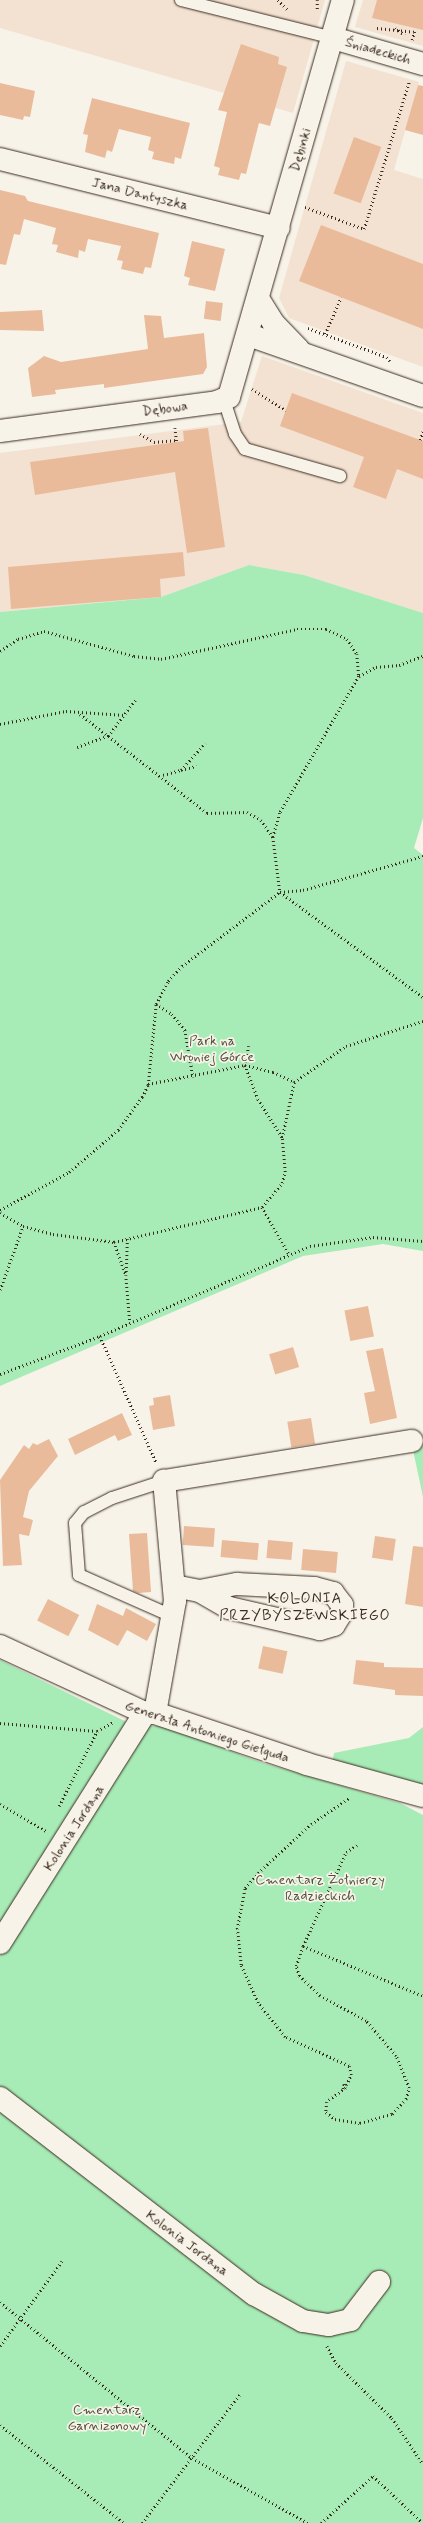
<!DOCTYPE html>
<meta charset="utf-8">
<style>
body{margin:0}
#map{position:relative;width:423px;height:2523px;overflow:hidden;background:#f7f3e8;font-family:Mynerve,sans-serif}
div>[style]{position:absolute}
[style*='--x']{left:calc(var(--x)*1px);top:calc(var(--y)*1px);width:calc(var(--w)*1px);rotate:calc(var(--a)*1deg)}
.built>*{inset:0;background:#f3e2d1}
.green>*{inset:0;background:#a7ebb6}
.building>*{inset:0;background:#eabb9b;transform-origin:0 0}
.path>*{height:2.5px;margin-top:-1.25px;transform-origin:0;background:repeating-linear-gradient(90deg,#3b2a1e 0 1px,transparent 0 4px)}
.roads{filter:drop-shadow(0 0 1px #3b2a1e) drop-shadow(0 0 1px #3b2a1e)}
.lane>*{height:12px;margin:-6px;padding:0 6px;transform-origin:6px;border-radius:6px;background:#f7f3e8}
.street>*{height:22px;margin:-11px;padding:0 11px;transform-origin:11px;border-radius:11px;background:#f7f3e8}
span{translate:-50% -50%;white-space:nowrap;text-align:center;line-height:1.15;-webkit-text-stroke:3.5px #f7f3e8;paint-order:stroke}
.street-label{font-size:14px;color:#3b2a1e}
.park-label{font-size:14px;color:#51513c}
.neighbourhood-label{font-size:15px;color:#3b2a1e;letter-spacing:1px}
</style>
<div id="map">
<div class="built">
<i style="clip-path:polygon(0 0,325px 0,293px 113px,0 28px)"></i>
<i style="clip-path:polygon(363px 0,423px 0,423px 46px,355px 27px)"></i>
<i style="clip-path:polygon(346px 61px,419px 82px,394px 170px,423px 179px,423px 367px,289px 318px,279px 298px)"></i>
<i style="clip-path:polygon(262px 356px,423px 413px,423px 613px,304px 575px,249px 565px,161px 597px,0 612px,0 453px,241px 422px)"></i>
</div>
<div class="green">
<i style="clip-path:polygon(249px 565px,304px 575px,423px 613px,423px 818px,414px 848px,423px 855px,423px 1251px,383px 1244px,303px 1256px,0 1386px,0 612px,161px 597px)"></i>
<i style="clip-path:polygon(423px 1438px,423px 1497px,413px 1450px)"></i>
<i style="clip-path:polygon(0 1660px,135px 1726px,0 1932px)"></i>
<i style="clip-path:polygon(148px 1726px,162px 1726px,263px 1763px,400px 1803px,423px 1815px,423px 2523px,0 2523px,0 1956px)"></i>
<i style="clip-path:polygon(423px 1727px,423px 1791px,332px 1764px,334px 1753px,409px 1738px)"></i>
</div>
<div class="building">
<i style="clip-path:polygon(377px 0,423px 0,423px 30px,372px 18px)"></i>
<i style="clip-path:polygon(241px 44px,279px 57px,278px 64px,287px 67px,270px 126px,259px 123px,246px 174px,241px 173px,239px 180px,218px 175px,220px 168px,214px 166px,227px 112px,218px 110px)"></i>
<i style="clip-path:polygon(0 83px,35px 91px,30px 117px,24px 116px,23px 120px,0 115px)"></i>
<i style="clip-path:polygon(418px 85px,423px 86px,423px 135px,405px 130px)"></i>
<i style="clip-path:polygon(92px 98px,190px 123px,181px 159px,175px 157px,174px 164px,152px 159px,154px 152px,148px 150px,151px 137px,119px 129px,112px 152px,107px 150px,105px 158px,85px 152px,88px 135px,83px 134px)"></i>
<i style="left:354px;top:137px;width:29px;height:60px;rotate:20deg"></i>
<i style="clip-path:polygon(0 190px,25px 196px,28px 201px,159px 233px,151px 268px,145px 267px,143px 274px,121px 269px,123px 261px,117px 260px,121px 246px,88px 239px,85px 252px,79px 250px,78px 258px,56px 252px,58px 245px,52px 244px,56px 228px,24px 219px,20px 235px,14px 234px,6px 265px,0 264px)"></i>
<i style="clip-path:polygon(321px 225px,423px 264px,423px 329px,299px 281px)"></i>
<i style="clip-path:polygon(192px 241px,225px 249px,215px 291px,188px 285px,190px 278px,184px 276px)"></i>
<i style="left:206px;top:301px;width:17px;height:18px;rotate:7deg"></i>
<i style="clip-path:polygon(42px 310px,44px 331px,0 330px,0 312px)"></i>
<i style="clip-path:polygon(144px 315px,161px 316px,164px 338px,204px 333px,207px 367px,203px 374px,104px 388px,104px 384px,55px 390px,56px 394px,32px 397px,28px 368px,44px 356px,61px 362px,148px 349px)"></i>
<i style="clip-path:polygon(292px 393px,423px 441px,423px 479px,397px 469px,386px 499px,353px 487px,364px 457px,280px 426px)"></i>
<i style="clip-path:polygon(208px 428px,225px 547px,187px 553px,175px 472px,35px 495px,30px 462px,184px 441px,183px 431px)"></i>
<i style="clip-path:polygon(183px 552px,185px 576px,160px 579px,161px 597px,11px 609px,8px 567px)"></i>
<i style="left:368px;top:1306px;width:31px;height:24px;rotate:79deg"></i>
<i style="left:293px;top:1347px;width:21px;height:25px;rotate:73deg"></i>
<i style="clip-path:polygon(383px 1348px,397px 1418px,370px 1424px,364px 1393px,375px 1391px,366px 1351px)"></i>
<i style="clip-path:polygon(170px 1395px,175px 1426px,153px 1430px,149px 1406px,154px 1405px,153px 1398px)"></i>
<i style="clip-path:polygon(122px 1413px,132px 1435px,118px 1441px,115px 1435px,75px 1455px,68px 1439px)"></i>
<i style="left:311px;top:1418px;width:26px;height:24px;rotate:81deg"></i>
<i style="clip-path:polygon(49px 1439px,58px 1456px,29px 1491px,23px 1517px,33px 1520px,29px 1536px,19px 1534px,22px 1565px,3px 1566px,0 1480px,24px 1445px,29px 1449px,33px 1443px,37px 1445px)"></i>
<i style="left:184px;top:1526px;width:31px;height:19px;rotate:4deg"></i>
<i style="clip-path:polygon(147px 1533px,151px 1592px,138px 1593px,133px 1591px,129px 1534px)"></i>
<i style="left:375px;top:1536px;width:21px;height:22px;rotate:8deg"></i>
<i style="left:222px;top:1540px;width:37px;height:17px;rotate:5deg"></i>
<i style="left:268px;top:1540px;width:25px;height:18px;rotate:5deg"></i>
<i style="clip-path:polygon(413px 1546px,423px 1547px,423px 1607px,405px 1604px)"></i>
<i style="left:303px;top:1549px;width:35px;height:21px;rotate:5deg"></i>
<i style="left:48px;top:1599px;width:35px;height:24px;rotate:27deg"></i>
<i style="clip-path:polygon(97px 1604px,123px 1616px,126px 1608px,156px 1624px,147px 1641px,127px 1630px,118px 1646px,88px 1630px)"></i>
<i style="left:263px;top:1646px;width:25px;height:23px;rotate:12deg"></i>
<i style="clip-path:polygon(356px 1660px,384px 1663px,384px 1667px,423px 1668px,423px 1696px,395px 1695px,395px 1690px,353px 1684px)"></i>
</div>
<div class="path">
<i style="--x:278;--y:0;--w:14;--a:45"></i>
<i style="--x:317;--y:9;--w:9;--a:-90"></i>
<i style="--x:377;--y:28;--w:37;--a:6"></i>
<i style="--x:395;--y:28;--w:12;--a:35"></i>
<i style="--x:412;--y:40;--w:11;--a:-75"></i>
<i style="--x:305;--y:207;--w:63;--a:20.4"></i>
<i style="--x:364;--y:229;--w:154;--a:-73"></i>
<i style="--x:308;--y:328;--w:84;--a:20.2"></i>
<i style="--x:387;--y:357;--w:5;--a:53"></i>
<i style="--x:325;--y:334;--w:40;--a:-66.6"></i>
<i style="--x:252;--y:389;--w:40;--a:32"></i>
<i style="--x:175;--y:428;--w:14;--a:82"></i>
<i style="--x:140;--y:434;--w:16;--a:30"></i>
<i style="--x:154;--y:442;--w:23;--a:-5"></i>
<i style="--x:420;--y:440;--w:9;--a:-72"></i>
<i style="--x:0;--y:651;--w:22;--a:-34"></i>
<i style="--x:18;--y:639;--w:27;--a:-17"></i>
<i style="--x:44;--y:631;--w:93;--a:15.5"></i>
<i style="--x:134;--y:656;--w:27;--a:6"></i>
<i style="--x:161;--y:659;--w:139;--a:-12.4"></i>
<i style="--x:297;--y:629;--w:29;--a:0"></i>
<i style="--x:326;--y:629;--w:23;--a:25"></i>
<i style="--x:347;--y:639;--w:18;--a:56"></i>
<i style="--x:357;--y:654;--w:22;--a:85"></i>
<i style="--x:359;--y:676;--w:158;--a:120"></i>
<i style="--x:280;--y:813;--w:25;--a:106"></i>
<i style="--x:273;--y:837;--w:55;--a:82.7"></i>
<i style="--x:280;--y:892;--w:177;--a:36.3"></i>
<i style="--x:359;--y:676;--w:19;--a:-28"></i>
<i style="--x:376;--y:667;--w:23;--a:-5"></i>
<i style="--x:399;--y:665;--w:26;--a:-21"></i>
<i style="--x:80;--y:714;--w:161;--a:37.9"></i>
<i style="--x:207;--y:813;--w:40;--a:-1.4"></i>
<i style="--x:247;--y:812;--w:16;--a:30"></i>
<i style="--x:261;--y:820;--w:21;--a:55"></i>
<i style="--x:0;--y:724;--w:67;--a:-11.1"></i>
<i style="--x:66;--y:711;--w:59;--a:3.9"></i>
<i style="--x:77;--y:747;--w:33;--a:-20"></i>
<i style="--x:108;--y:736;--w:46;--a:-52.9"></i>
<i style="--x:181;--y:770;--w:16;--a:-15"></i>
<i style="--x:163;--y:775;--w:19;--a:-16"></i>
<i style="--x:181;--y:770;--w:36;--a:-48"></i>
<i style="--x:156;--y:1004;--w:19;--a:32"></i>
<i style="--x:172;--y:1014;--w:21;--a:51"></i>
<i style="--x:185;--y:1030;--w:48;--a:80.3"></i>
<i style="--x:249;--y:1046;--w:19;--a:102"></i>
<i style="--x:245;--y:1065;--w:36;--a:69"></i>
<i style="--x:258;--y:1099;--w:45;--a:57.7"></i>
<i style="--x:148;--y:1084;--w:99;--a:-11.1"></i>
<i style="--x:245;--y:1065;--w:29;--a:14"></i>
<i style="--x:273;--y:1072;--w:23;--a:25"></i>
<i style="--x:262;--y:1207;--w:54;--a:60.1"></i>
<i style="--x:0;--y:1210;--w:79;--a:-28.8"></i>
<i style="--x:69;--y:1172;--w:65;--a:-40.6"></i>
<i style="--x:118;--y:1130;--w:41;--a:-54"></i>
<i style="--x:142;--y:1097;--w:13;--a:-63"></i>
<i style="--x:148;--y:1085;--w:81;--a:-84.4"></i>
<i style="--x:156;--y:1004;--w:26;--a:-62"></i>
<i style="--x:168;--y:981;--w:21;--a:-47"></i>
<i style="--x:182;--y:966;--w:123;--a:-37.1"></i>
<i style="--x:280;--y:892;--w:23;--a:-5"></i>
<i style="--x:303;--y:890;--w:125;--a:-15.8"></i>
<i style="--x:0;--y:1213;--w:26;--a:29"></i>
<i style="--x:23;--y:1226;--w:31;--a:15"></i>
<i style="--x:53;--y:1234;--w:62;--a:7.5"></i>
<i style="--x:114;--y:1242;--w:152;--a:-13.3"></i>
<i style="--x:262;--y:1207;--w:31;--a:-50"></i>
<i style="--x:282;--y:1183;--w:11;--a:-75"></i>
<i style="--x:285;--y:1172;--w:34;--a:-95"></i>
<i style="--x:282;--y:1138;--w:57;--a:-77.9"></i>
<i style="--x:294;--y:1082;--w:63;--a:-34.7"></i>
<i style="--x:346;--y:1046;--w:81;--a:-18"></i>
<i style="--x:114;--y:1242;--w:35;--a:70"></i>
<i style="--x:126;--y:1275;--w:48;--a:85.2"></i>
<i style="--x:126;--y:1272;--w:33;--a:-88"></i>
<i style="--x:0;--y:1290;--w:68;--a:-70.2"></i>
<i style="--x:100;--y:1336;--w:138;--a:66"></i>
<i style="--x:0;--y:1374;--w:107;--a:-20.8"></i>
<i style="--x:100;--y:1336;--w:228;--a:-23.2"></i>
<i style="--x:310;--y:1246;--w:64;--a:-8.1"></i>
<i style="--x:373;--y:1237;--w:50;--a:4.6"></i>
<i style="--x:0;--y:1723;--w:97;--a:4.7"></i>
<i style="--x:97;--y:1731;--w:18;--a:-29"></i>
<i style="--x:0;--y:1804;--w:53;--a:30.4"></i>
<i style="--x:59;--y:1806;--w:84;--a:-63.1"></i>
<i style="--x:303;--y:1946;--w:103;--a:-65.4"></i>
<i style="--x:346;--y:1852;--w:13;--a:-32"></i>
<i style="--x:346;--y:2085;--w:11;--a:-63"></i>
<i style="--x:351;--y:2075;--w:9;--a:-103"></i>
<i style="--x:349;--y:2066;--w:70;--a:-155.6"></i>
<i style="--x:285;--y:2037;--w:43;--a:-128.5"></i>
<i style="--x:258;--y:2003;--w:42;--a:-114.1"></i>
<i style="--x:241;--y:1965;--w:36;--a:-96"></i>
<i style="--x:237;--y:1929;--w:42;--a:-79"></i>
<i style="--x:245;--y:1888;--w:20;--a:-49"></i>
<i style="--x:258;--y:1873;--w:72;--a:-42.8"></i>
<i style="--x:311;--y:1824;--w:46;--a:-34.4"></i>
<i style="--x:343;--y:2089;--w:5;--a:-79"></i>
<i style="--x:344;--y:2084;--w:4;--a:63"></i>
<i style="--x:346;--y:2088;--w:24;--a:144"></i>
<i style="--x:327;--y:2102;--w:10;--a:96"></i>
<i style="--x:326;--y:2112;--w:11;--a:38"></i>
<i style="--x:335;--y:2119;--w:25;--a:9"></i>
<i style="--x:360;--y:2123;--w:33;--a:-16"></i>
<i style="--x:392;--y:2114;--w:21;--a:-47"></i>
<i style="--x:406;--y:2099;--w:11;--a:-75"></i>
<i style="--x:409;--y:2088;--w:35;--a:-112"></i>
<i style="--x:396;--y:2056;--w:46;--a:-130.6"></i>
<i style="--x:366;--y:2021;--w:52;--a:-151.5"></i>
<i style="--x:320;--y:1996;--w:29;--a:-136"></i>
<i style="--x:299;--y:1976;--w:10;--a:-107"></i>
<i style="--x:296;--y:1966;--w:21;--a:-71"></i>
<i style="--x:303;--y:1946;--w:130;--a:22.6"></i>
<i style="--x:0;--y:2302;--w:247;--a:39.1"></i>
<i style="--x:192;--y:2458;--w:133;--a:29.3"></i>
<i style="--x:0;--y:2346;--w:105;--a:-53.9"></i>
<i style="--x:327;--y:2346;--w:19;--a:62"></i>
<i style="--x:336;--y:2363;--w:78;--a:44.5"></i>
<i style="--x:392;--y:2418;--w:55;--a:56"></i>
<i style="--x:0;--y:2425;--w:158;--a:38.3"></i>
<i style="--x:142;--y:2523;--w:161;--a:-52.8"></i>
<i style="--x:321;--y:2523;--w:70;--a:-42.1"></i>
<i style="--x:373;--y:2476;--w:69;--a:43.2"></i>
</div>
<div class="roads">
<div class="lane">
<i style="--x:181;--y:0;--w:157;--a:14"></i>
<i style="--x:224;--y:400;--w:36;--a:72"></i>
<i style="--x:235;--y:434;--w:18;--a:56"></i>
<i style="--x:245;--y:449;--w:99;--a:15.9"></i>
<i style="--x:164;--y:1481;--w:55;--a:161.9"></i>
<i style="--x:112;--y:1498;--w:31;--a:153"></i>
<i style="--x:84;--y:1512;--w:14;--a:129"></i>
<i style="--x:75;--y:1523;--w:52;--a:85.6"></i>
<i style="--x:79;--y:1575;--w:102;--a:23.8"></i>
</div>
<div class="street">
<i style="--x:333;--y:38;--w:94;--a:16.1"></i>
<i style="--x:0;--y:159;--w:287;--a:13.9"></i>
<i style="--x:259;--y:300;--w:28;--a:58"></i>
<i style="--x:274;--y:324;--w:35;--a:46"></i>
<i style="--x:249;--y:335;--w:184;--a:19.3"></i>
<i style="--x:0;--y:431;--w:219;--a:-7.6"></i>
<i style="--x:217;--y:402;--w:13;--a:-23"></i>
<i style="--x:229;--y:397;--w:413;--a:-74"></i>
<i style="--x:174;--y:1586;--w:26;--a:11"></i>
<i style="--x:200;--y:1591;--w:38;--a:-11"></i>
<i style="--x:237;--y:1584;--w:77;--a:3"></i>
<i style="--x:314;--y:1588;--w:20;--a:15"></i>
<i style="--x:333;--y:1593;--w:15;--a:53"></i>
<i style="--x:342;--y:1605;--w:7;--a:90"></i>
<i style="--x:342;--y:1612;--w:15;--a:122"></i>
<i style="--x:334;--y:1625;--w:15;--a:164"></i>
<i style="--x:320;--y:1629;--w:93;--a:-167"></i>
<i style="--x:229;--y:1608;--w:34;--a:-150"></i>
<i style="--x:0;--y:1646;--w:160;--a:24.8"></i>
<i style="--x:145;--y:1713;--w:10;--a:0"></i>
<i style="--x:155;--y:1713;--w:160;--a:18.5"></i>
<i style="--x:307;--y:1764;--w:120;--a:15.4"></i>
<i style="--x:155;--y:1713;--w:114;--a:-79.9"></i>
<i style="--x:175;--y:1601;--w:121;--a:-95.2"></i>
<i style="--x:164;--y:1481;--w:251;--a:-9.2"></i>
<i style="--x:0;--y:1943;--w:272;--a:-57.8"></i>
<i style="--x:0;--y:2098;--w:321;--a:37.7"></i>
<i style="--x:254;--y:2294;--w:56;--a:28.9"></i>
<i style="--x:303;--y:2321;--w:26;--a:9"></i>
<i style="--x:329;--y:2325;--w:22;--a:-13"></i>
<i style="--x:350;--y:2320;--w:48;--a:-52.7"></i>
</div>
</div>
<div class="street-label">
<span style="left:378px;top:51px;rotate:16deg">Śniadeckich</span>
<span style="left:301px;top:150px;rotate:-74deg">Dębinki</span>
<span style="left:140px;top:194px;rotate:14deg">Jana Dantyszka</span>
<span style="left:165px;top:409px;rotate:-8deg">Dębowa</span>
<span style="left:207px;top:1732px;rotate:18deg">Generała Antoniego Giełguda</span>
<span style="left:74px;top:1828px;rotate:-57deg">Kolonia Jordana</span>
<span style="left:187px;top:2243px;rotate:37deg">Kolonia Jordana</span>
</div>
<div class="park-label">
<span style="left:212px;top:1049px">Park na<br>Wroniej Górce</span>
<span style="left:320px;top:1888px">Cmentarz Żołnierzy<br>Radzieckich</span>
<span style="left:107px;top:2418px">Cmentarz<br>Garnizonowy</span>
</div>
<div class="neighbourhood-label">
<span style="left:305px;top:1608px">KOLONIA<br>PRZYBYSZEWSKIEGO</span>
</div>
</div>
